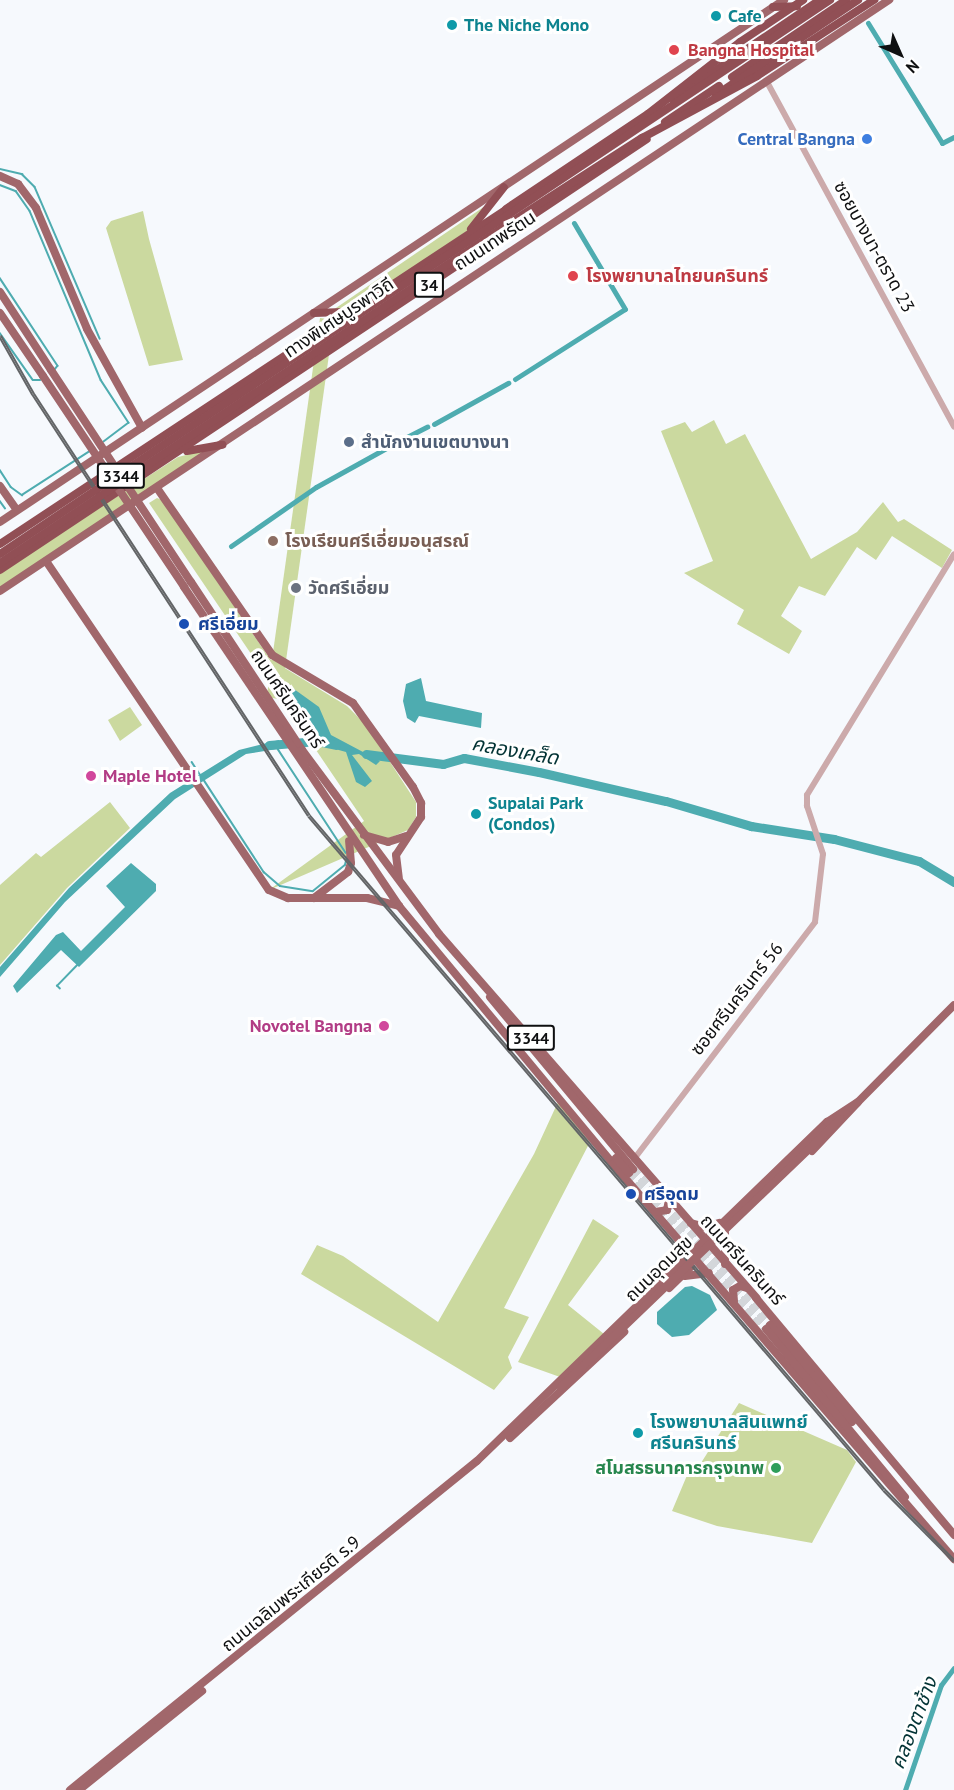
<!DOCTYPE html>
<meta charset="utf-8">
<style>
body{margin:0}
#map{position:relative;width:954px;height:1790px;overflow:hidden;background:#f6f9fd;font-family:"PT Sans","Noto Sans Thai",sans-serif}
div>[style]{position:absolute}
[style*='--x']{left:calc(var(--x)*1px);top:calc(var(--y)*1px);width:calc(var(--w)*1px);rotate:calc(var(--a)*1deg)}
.green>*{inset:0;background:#cbd99f;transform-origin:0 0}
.water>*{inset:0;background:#4eacb0}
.stream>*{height:1.5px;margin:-0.75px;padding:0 0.75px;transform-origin:0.75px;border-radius:0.75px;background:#4eacb0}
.canal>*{height:5px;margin:-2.5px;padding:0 2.5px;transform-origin:2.5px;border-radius:2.5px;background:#4eacb0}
.river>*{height:9px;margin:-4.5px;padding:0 4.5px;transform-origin:4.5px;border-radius:4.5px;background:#4eacb0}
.major-tunnel>*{height:8px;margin-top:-4px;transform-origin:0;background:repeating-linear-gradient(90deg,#d3d6da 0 8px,transparent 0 12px)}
.minor>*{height:6px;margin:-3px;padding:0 3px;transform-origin:3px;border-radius:3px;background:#ccaaab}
.major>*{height:8px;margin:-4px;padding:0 4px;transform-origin:4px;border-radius:4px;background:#a1676b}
.highway>*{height:8px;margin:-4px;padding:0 4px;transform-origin:4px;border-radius:4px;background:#914f55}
.rail>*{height:4px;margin-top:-2px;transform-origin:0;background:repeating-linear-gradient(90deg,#fff 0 4.5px,#636567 0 9px);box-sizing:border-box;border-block:2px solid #636567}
.major-bridge>*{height:8px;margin:-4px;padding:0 4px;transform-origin:4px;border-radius:4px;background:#a1676b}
.highway-bridge>*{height:8px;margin:-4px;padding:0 4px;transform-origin:4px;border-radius:4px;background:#914f55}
.dots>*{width:16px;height:16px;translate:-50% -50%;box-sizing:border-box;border:3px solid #fff;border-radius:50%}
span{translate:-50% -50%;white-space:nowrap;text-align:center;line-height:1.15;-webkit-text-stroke:6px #fff;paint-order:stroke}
.shield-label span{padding:2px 4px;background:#fff;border:2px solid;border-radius:4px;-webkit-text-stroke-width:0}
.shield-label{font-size:16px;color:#0f1011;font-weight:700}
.culture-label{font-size:18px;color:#0d838f;font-weight:700}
.left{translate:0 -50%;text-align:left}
.health-label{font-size:18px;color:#be3a42;font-weight:700}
.shop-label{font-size:18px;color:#366cbe;font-weight:700}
.right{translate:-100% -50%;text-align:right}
.street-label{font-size:18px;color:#0f1011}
.service-label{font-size:18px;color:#4e5e75;font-weight:700}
.education-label{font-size:18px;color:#785e54;font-weight:700}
.worship-label{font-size:18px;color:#5b616d;font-weight:700}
.transit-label{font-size:18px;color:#164399;font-weight:700}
.hotel-label{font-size:18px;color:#b23c85;font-weight:700}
.leisure-label{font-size:18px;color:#27864d;font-weight:700}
.water-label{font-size:20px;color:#033335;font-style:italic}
.north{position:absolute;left:870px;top:24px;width:60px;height:60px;-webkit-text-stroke:4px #fff;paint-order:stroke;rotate:135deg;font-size:16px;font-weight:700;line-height:24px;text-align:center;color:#0f1011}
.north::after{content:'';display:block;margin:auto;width:21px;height:27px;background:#0f1011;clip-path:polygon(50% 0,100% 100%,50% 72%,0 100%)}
</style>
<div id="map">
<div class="green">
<i style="clip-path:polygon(488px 204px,470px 229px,348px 311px,333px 310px)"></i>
<i style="clip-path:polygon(143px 211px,149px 239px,183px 360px,149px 366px,106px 228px,111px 221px)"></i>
<i style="left:320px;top:318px;width:14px;height:383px;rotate:8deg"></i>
<i style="clip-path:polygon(714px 420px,726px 444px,745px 434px,811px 559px,857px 532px,883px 502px,898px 522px,904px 519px,952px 550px,942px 568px,892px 536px,876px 560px,857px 547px,825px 596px,799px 586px,781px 616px,802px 631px,789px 654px,737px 624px,744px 610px,684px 573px,713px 561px,661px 431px,685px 422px,692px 432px)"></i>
<i style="clip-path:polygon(202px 451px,203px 453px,0 588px,0 572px,178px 457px)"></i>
<i style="clip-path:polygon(157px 498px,162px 500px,270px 659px,347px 706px,366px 725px,416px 802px,416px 817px,408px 830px,269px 890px,364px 821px,149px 503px)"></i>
<i style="clip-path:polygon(130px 707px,142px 725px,120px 741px,108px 720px)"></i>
<i style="clip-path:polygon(110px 802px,130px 828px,67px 888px,0 965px,0 885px,36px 853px,41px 857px)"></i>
<i style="clip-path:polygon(558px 1102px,590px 1142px,504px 1308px,529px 1317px,508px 1357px,512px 1368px,494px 1390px,301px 1274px,317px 1245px,343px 1256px,438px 1322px,534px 1154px)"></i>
<i style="clip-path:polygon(593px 1219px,619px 1236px,568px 1305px,604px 1334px,560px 1377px,518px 1362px)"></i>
<i style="clip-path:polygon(739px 1403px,847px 1450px,856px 1462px,812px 1543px,717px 1526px,672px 1511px,688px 1473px,694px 1474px)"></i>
</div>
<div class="water">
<i style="clip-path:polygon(421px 678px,426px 701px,482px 713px,481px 728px,419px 716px,415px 723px,407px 718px,403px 701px,406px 684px)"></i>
<i style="clip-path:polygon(287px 684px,319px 707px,331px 735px,380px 761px,376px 765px,359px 754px,352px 755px,372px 781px,365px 787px,356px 782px,346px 752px,328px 747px,289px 699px)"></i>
<i style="clip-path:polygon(279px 740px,283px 748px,246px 754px,175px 799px,65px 902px,0 977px,0 967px,69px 888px,170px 793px,239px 750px)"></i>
<i style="clip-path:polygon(131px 863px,156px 884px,156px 891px,79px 967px,61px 950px,17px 993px,13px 986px,56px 935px,63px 932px,81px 951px,125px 907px,106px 886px)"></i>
<i style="clip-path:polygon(692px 1286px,710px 1295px,717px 1310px,689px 1335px,672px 1337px,657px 1324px,657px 1312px,685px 1287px)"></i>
</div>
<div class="stream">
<i style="--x:0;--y:169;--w:23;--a:13"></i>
<i style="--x:22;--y:174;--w:18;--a:45"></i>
<i style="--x:35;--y:187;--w:165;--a:66.8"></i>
<i style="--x:0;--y:185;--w:17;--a:21"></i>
<i style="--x:16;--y:191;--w:24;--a:55"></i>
<i style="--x:30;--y:211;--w:183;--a:67.2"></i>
<i style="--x:101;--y:380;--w:51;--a:56.9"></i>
<i style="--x:129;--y:423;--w:31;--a:143"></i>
<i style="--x:0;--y:278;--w:105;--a:56.6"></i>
<i style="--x:58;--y:366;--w:6;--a:129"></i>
<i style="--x:0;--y:333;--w:57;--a:54.9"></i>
<i style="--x:33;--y:380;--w:7;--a:0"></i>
<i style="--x:0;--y:470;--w:20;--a:57"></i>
<i style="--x:11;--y:487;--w:14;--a:36"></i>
<i style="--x:22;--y:495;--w:81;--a:-32.9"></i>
<i style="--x:0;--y:501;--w:9;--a:54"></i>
<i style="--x:278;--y:749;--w:124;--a:56.8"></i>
<i style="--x:192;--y:762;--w:17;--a:57"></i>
<i style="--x:204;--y:780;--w:110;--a:56.9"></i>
<i style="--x:264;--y:872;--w:21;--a:41"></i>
<i style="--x:280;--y:886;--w:33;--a:9"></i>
<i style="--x:313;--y:891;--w:41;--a:-39.1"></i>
<i style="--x:345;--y:865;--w:8;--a:-76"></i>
<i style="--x:60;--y:989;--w:4;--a:-135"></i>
<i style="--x:57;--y:986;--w:29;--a:-46"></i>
</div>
<div class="canal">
<i style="--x:868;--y:23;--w:141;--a:58.3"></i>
<i style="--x:942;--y:143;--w:13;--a:-27"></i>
<i style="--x:515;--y:379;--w:130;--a:-32.5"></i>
<i style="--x:625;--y:309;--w:100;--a:-120.7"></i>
<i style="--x:434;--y:424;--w:85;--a:-29"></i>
<i style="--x:397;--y:442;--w:34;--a:-27"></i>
<i style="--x:231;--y:546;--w:103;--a:-34.8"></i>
<i style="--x:316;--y:487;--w:85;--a:-29"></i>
<i style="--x:905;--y:1790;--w:111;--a:-71.1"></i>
<i style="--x:941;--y:1685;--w:21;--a:-53"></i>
</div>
<div class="river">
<i style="--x:269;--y:745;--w:48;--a:-4.8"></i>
<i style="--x:317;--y:741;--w:19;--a:12"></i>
<i style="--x:366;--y:754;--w:78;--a:7.4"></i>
<i style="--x:443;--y:764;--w:22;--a:-16"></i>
<i style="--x:464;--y:758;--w:76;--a:10.6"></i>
<i style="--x:539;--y:772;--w:130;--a:12.9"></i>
<i style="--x:666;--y:801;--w:89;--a:16.4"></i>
<i style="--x:751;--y:826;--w:84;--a:8.9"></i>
<i style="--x:834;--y:839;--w:88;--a:14.5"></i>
<i style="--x:919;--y:861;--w:41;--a:31"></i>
</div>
<div class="major-tunnel">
<i style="--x:633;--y:1169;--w:208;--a:48.7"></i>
<i style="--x:629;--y:1173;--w:208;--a:48.7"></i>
</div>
<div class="minor">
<i style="--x:767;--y:82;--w:392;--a:61.5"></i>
<i style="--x:634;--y:1159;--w:298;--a:-52.6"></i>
<i style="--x:815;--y:922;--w:68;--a:-83.3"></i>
<i style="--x:823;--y:854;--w:51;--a:-108.4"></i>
<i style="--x:807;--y:806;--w:11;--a:-90"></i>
<i style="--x:807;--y:795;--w:282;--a:-58.6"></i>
</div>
<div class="major">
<i style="--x:0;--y:176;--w:20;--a:24"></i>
<i style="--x:18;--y:184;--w:30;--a:53"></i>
<i style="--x:36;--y:208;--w:131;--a:67.1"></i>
<i style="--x:87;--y:329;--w:113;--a:60.9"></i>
<i style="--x:0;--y:292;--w:93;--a:56.8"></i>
<i style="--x:0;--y:313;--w:76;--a:55.7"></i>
<i style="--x:0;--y:486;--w:29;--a:55"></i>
<i style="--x:157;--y:488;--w:203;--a:55.4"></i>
<i style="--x:272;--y:655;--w:94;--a:30.7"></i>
<i style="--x:353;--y:703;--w:103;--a:54.5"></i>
<i style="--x:413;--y:787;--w:18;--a:63"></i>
<i style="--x:421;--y:803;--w:14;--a:90"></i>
<i style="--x:421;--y:817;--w:45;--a:123.3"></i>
<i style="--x:396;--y:855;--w:23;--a:83"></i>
<i style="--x:0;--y:522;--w:942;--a:-33.66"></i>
<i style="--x:46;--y:561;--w:397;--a:55.9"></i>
<i style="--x:269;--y:890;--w:21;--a:23"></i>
<i style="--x:288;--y:898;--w:79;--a:0"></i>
<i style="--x:367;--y:898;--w:33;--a:14"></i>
<i style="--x:191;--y:582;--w:201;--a:56.5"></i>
<i style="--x:302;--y:750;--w:229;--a:53.3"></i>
<i style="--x:439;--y:934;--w:483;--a:48.9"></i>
<i style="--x:756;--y:1298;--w:309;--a:50.1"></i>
<i style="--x:184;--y:587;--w:385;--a:56"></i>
<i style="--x:399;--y:906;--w:335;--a:50.3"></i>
<i style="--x:613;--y:1164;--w:522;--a:49.2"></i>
<i style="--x:0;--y:591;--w:1068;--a:-33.62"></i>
<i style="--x:364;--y:835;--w:25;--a:16"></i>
<i style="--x:388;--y:842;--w:19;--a:-18"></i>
<i style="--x:314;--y:898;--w:43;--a:-37.4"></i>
<i style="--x:348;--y:872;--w:9;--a:-72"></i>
<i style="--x:351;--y:863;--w:22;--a:-95"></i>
<i style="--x:490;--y:997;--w:224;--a:50.3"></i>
<i style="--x:856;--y:1104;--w:139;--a:-45.3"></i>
<i style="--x:812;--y:1151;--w:66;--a:-46.8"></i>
<i style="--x:616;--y:1158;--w:20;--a:49"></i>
<i style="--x:655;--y:1212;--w:12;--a:-9"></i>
<i style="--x:667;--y:1210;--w:10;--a:-79"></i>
<i style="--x:691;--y:1223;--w:15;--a:16"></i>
<i style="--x:705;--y:1227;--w:15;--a:-16"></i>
<i style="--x:725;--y:1264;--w:31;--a:-90"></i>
<i style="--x:685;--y:1276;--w:24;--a:-7"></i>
<i style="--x:669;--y:1288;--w:30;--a:-44"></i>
<i style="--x:734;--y:1301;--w:11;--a:-95"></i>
<i style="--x:733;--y:1290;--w:8;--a:-30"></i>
<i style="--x:740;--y:1286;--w:7;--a:16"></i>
<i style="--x:770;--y:1325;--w:127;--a:49.8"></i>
<i style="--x:766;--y:1329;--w:218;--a:50.4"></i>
<i style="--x:510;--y:1438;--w:156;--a:-42.9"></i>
<i style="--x:70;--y:1790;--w:523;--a:-38.95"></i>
<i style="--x:477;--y:1461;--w:487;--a:-44.1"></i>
<i style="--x:827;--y:1122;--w:37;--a:-33"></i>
<i style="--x:79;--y:1790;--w:158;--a:-38.8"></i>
</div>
<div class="highway">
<i style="--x:773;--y:7;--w:24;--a:-2"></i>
<i style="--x:732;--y:77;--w:138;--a:-34"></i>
<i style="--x:716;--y:95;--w:171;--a:-33.8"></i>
<i style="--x:673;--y:99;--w:177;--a:-34"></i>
<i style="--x:665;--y:122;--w:65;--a:-33.7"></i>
<i style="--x:471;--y:229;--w:53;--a:-51.8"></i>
<i style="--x:314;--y:313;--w:36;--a:-2"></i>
<i style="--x:187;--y:451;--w:36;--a:-10"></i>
<i style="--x:0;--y:544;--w:615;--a:-33.46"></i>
<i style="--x:0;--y:570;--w:777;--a:-33.67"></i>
</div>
<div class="rail">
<i style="--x:0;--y:336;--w:67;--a:60.4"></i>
<i style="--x:33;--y:394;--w:504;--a:56.81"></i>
<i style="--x:309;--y:816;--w:886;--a:49.53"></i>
<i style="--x:884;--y:1490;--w:100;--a:45.4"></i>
</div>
<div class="major-bridge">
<i style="--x:51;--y:370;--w:254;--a:56.6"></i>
<i style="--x:43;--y:376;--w:254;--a:56.2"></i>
<i style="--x:561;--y:1387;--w:387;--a:-43.8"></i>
</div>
<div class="highway-bridge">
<i style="--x:506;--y:209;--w:171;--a:-33.8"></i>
<i style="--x:648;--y:114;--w:117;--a:-38"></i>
<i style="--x:740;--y:42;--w:76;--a:-33.7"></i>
<i style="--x:0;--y:554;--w:998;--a:-33.72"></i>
<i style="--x:0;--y:563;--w:614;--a:-33.72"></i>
<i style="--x:511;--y:222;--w:156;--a:-32.7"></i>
<i style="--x:642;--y:138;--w:131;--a:-28.3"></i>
<i style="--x:757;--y:76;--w:140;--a:-33"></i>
</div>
<div class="dots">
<i style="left:716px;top:16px;background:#0f9aa8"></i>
<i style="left:452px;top:25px;background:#0f9aa8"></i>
<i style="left:674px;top:50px;background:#e0444e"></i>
<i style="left:867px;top:139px;background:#3f7fe0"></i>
<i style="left:573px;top:276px;background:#e0444e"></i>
<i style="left:349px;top:442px;background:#5c6f8a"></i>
<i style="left:273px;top:541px;background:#8d6e63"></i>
<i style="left:296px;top:588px;background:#6b7280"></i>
<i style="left:184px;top:624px;background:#1a4fb4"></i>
<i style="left:91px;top:776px;background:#d1479c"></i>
<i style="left:476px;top:814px;background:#0f9aa8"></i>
<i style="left:384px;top:1026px;background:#d1479c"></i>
<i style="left:631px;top:1194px;background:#1a4fb4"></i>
<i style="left:638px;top:1433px;background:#0f9aa8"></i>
<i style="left:776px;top:1468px;background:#2e9e5b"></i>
</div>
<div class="shield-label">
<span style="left:429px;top:285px">34</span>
<span style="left:121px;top:476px">3344</span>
<span style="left:531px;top:1038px">3344</span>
</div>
<div class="culture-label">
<span class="left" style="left:728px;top:16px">Cafe</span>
<span class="left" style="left:464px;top:25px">The Niche Mono</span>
<span class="left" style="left:488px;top:814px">Supalai Park<br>(Condos)</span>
<span class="left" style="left:650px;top:1433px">โรงพยาบาลสินแพทย์<br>ศรีนครินทร์</span>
</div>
<div class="health-label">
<span class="left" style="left:688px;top:50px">Bangna Hospital</span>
<span class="left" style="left:586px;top:276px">โรงพยาบาลไทยนครินทร์</span>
</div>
<div class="shop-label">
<span class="right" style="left:855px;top:139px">Central Bangna</span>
</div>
<div class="street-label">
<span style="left:495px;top:241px;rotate:-33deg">ถนนเทพรัตน</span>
<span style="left:874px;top:247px;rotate:61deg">ซอยบางนา-ตราด 23</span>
<span style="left:339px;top:318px;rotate:-34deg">ทางพิเศษบูรพาวิถี</span>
<span style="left:287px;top:699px;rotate:56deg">ถนนศรีนครินทร์</span>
<span style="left:737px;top:999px;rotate:-52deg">ซอยศรีนครินทร์ 56</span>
<span style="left:742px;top:1260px;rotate:48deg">ถนนศรีนครินทร์</span>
<span style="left:659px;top:1269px;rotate:-44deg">ถนนอุดมสุข</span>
<span style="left:291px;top:1594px;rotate:-39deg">ถนนเฉลิมพระเกียรติ ร.9</span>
</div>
<div class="service-label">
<span class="left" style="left:361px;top:442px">สำนักงานเขตบางนา</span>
</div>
<div class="education-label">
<span class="left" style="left:285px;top:541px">โรงเรียนศรีเอี่ยมอนุสรณ์</span>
</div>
<div class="worship-label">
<span class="left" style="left:308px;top:588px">วัดศรีเอี่ยม</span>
</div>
<div class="transit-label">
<span class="left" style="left:198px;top:624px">ศรีเอี่ยม</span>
<span class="left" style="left:644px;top:1194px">ศรีอุดม</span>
</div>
<div class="hotel-label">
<span class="left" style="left:103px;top:776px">Maple Hotel</span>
<span class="right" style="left:372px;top:1026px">Novotel Bangna</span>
</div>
<div class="leisure-label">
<span class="right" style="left:764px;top:1468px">สโมสรธนาคารกรุงเทพ</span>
</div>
<div class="water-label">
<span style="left:515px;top:751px;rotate:10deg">คลองเคล็ด</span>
<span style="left:914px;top:1723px;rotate:-69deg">คลองตาช้าง</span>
</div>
<div class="north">N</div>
</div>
